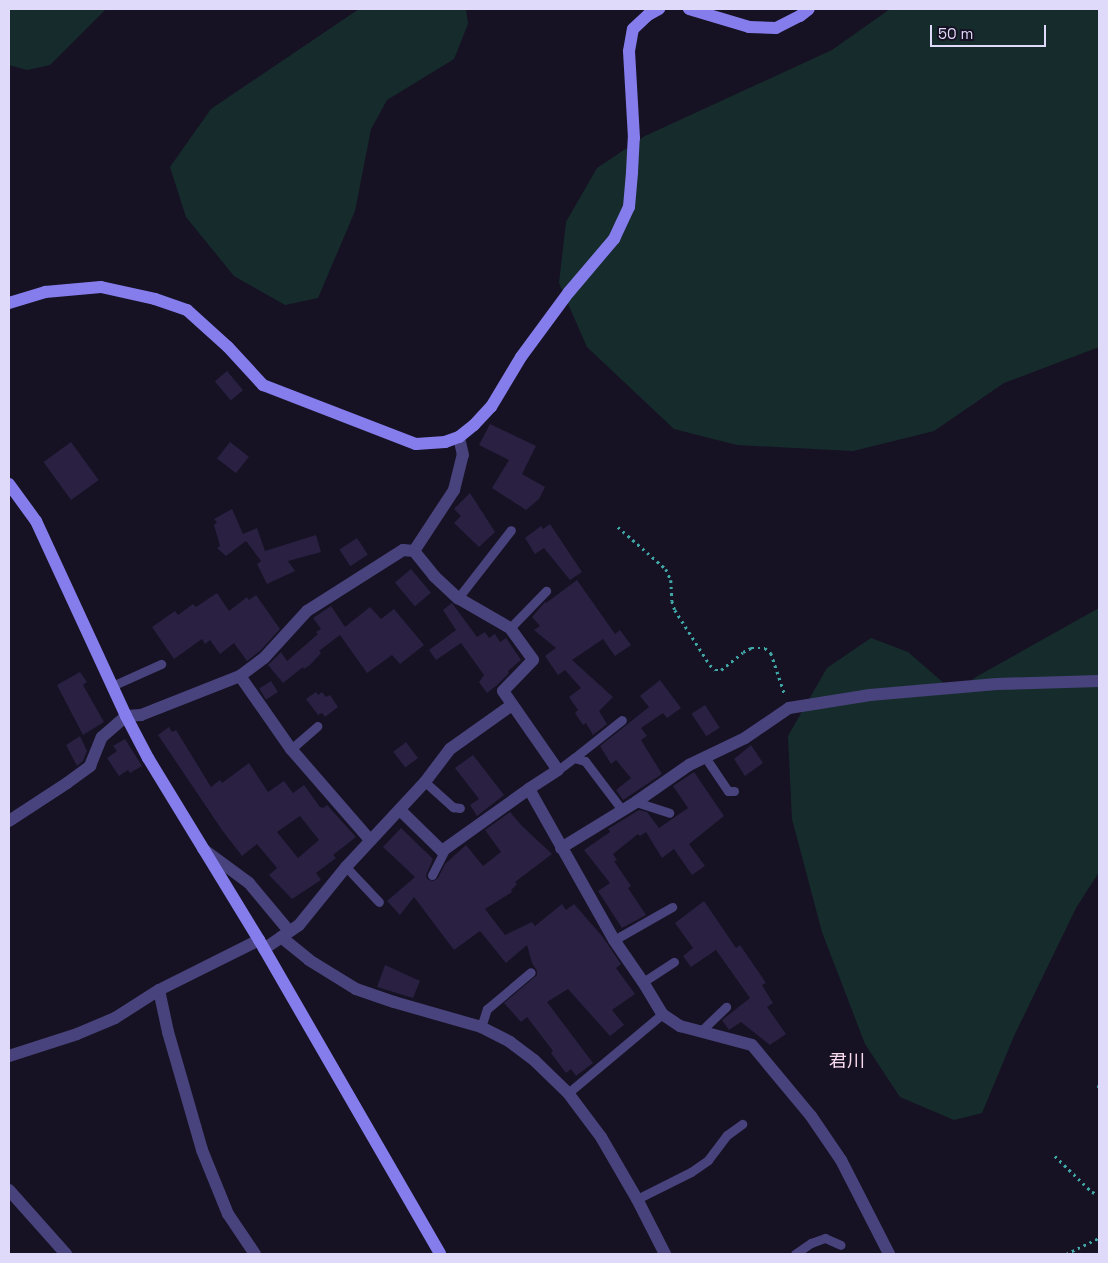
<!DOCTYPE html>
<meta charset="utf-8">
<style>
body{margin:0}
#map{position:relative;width:1108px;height:1263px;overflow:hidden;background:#161223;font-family:"Space Grotesk","Noto Sans JP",sans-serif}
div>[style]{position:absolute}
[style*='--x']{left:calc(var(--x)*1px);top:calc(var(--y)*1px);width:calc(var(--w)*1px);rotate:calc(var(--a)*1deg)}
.green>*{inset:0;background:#162c2c}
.building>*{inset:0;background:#292042;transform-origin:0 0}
.path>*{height:2.5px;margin-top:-1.25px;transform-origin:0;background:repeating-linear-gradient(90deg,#3fa8a7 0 2.5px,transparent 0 6.5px)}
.lane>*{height:9px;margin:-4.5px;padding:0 4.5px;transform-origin:4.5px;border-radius:4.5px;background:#48437c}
.street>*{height:12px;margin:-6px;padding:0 6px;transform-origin:6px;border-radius:6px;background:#48437c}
.secondary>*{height:12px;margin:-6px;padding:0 6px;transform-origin:6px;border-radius:6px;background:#867ded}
span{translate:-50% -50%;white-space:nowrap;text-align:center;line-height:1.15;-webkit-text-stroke:4px #161223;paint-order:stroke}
.quarter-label{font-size:18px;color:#fadbed}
.frame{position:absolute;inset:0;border:10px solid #dfd9fa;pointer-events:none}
.scale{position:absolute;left:930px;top:25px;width:116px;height:22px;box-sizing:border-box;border:2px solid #dfd9fa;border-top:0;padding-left:6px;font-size:15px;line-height:18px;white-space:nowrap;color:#dfd9fa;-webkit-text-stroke:4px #161223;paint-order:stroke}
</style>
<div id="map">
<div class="green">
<i style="clip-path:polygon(9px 9px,106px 9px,50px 65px,27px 70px,9px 65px)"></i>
<i style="clip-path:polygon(359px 9px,466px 9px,468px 24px,454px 59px,387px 100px,371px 129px,355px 211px,318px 298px,285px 305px,234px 276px,186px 217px,170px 167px,211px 109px)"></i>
<i style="clip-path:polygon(890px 9px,1099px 9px,1099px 347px,1004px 383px,934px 431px,853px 451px,737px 445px,674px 429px,587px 347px,559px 283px,566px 222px,597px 168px,645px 136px,832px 50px)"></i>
<i style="clip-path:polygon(1099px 608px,1099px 872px,1076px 908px,1014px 1036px,982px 1113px,954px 1120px,900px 1097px,865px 1044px,822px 932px,792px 819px,788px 736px,827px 668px,871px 638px,908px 652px,955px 693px,976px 677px)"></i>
</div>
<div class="building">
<i style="left:227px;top:371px;width:25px;height:16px;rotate:50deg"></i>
<i style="clip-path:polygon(490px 424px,536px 446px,522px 474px,545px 487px,539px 499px,526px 510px,492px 488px,509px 460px,479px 445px)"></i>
<i style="left:71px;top:442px;width:47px;height:34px;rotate:54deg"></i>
<i style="left:230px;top:442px;width:24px;height:21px;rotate:38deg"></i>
<i style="clip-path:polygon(470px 493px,495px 532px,479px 547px,454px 523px,461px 516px,454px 509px)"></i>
<i style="clip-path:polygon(232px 509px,243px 534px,257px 528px,265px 551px,316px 535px,321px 552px,288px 561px,295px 571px,267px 584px,257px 564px,261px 561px,246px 541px,226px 556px,217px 548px,220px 546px,214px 525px,217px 522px,214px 519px)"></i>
<i style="clip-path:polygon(550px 524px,582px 572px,570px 580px,544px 548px,535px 554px,525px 538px,541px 526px,543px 529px)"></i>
<i style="left:357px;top:538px;width:20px;height:21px;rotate:57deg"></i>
<i style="left:411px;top:569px;width:31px;height:21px;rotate:50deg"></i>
<i style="clip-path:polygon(577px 580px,615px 634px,620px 630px,631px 645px,615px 656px,603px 639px,572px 660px,613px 697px,599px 711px,607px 724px,593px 735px,586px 723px,583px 725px,575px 713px,578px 710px,569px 697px,581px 688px,565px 670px,558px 675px,545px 656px,556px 648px,534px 630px,540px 626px,532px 617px,545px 602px,546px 603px)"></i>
<i style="clip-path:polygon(217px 593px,229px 611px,247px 597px,249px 600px,256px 595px,280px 629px,260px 651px,247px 661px,234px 643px,220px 654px,210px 640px,205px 644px,202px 639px,174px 659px,152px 627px,175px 611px,178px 615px,193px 604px,196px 607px)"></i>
<i style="clip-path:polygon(452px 603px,477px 637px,485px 632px,489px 638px,495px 634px,500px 642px,506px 638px,521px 660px,508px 671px,509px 673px,496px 686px,487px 693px,479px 682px,484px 675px,461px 643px,436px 660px,429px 650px,456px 630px,443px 610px)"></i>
<i style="clip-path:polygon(331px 606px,345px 627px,370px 607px,381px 619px,394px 609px,424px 645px,400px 664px,392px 655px,367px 673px,340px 635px,319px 651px,321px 653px,310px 665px,304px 669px,303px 667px,283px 683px,268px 665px,281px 652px,287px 661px,318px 634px,316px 632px,321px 629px,313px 618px)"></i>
<i style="clip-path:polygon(80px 672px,87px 682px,83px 685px,104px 722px,83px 735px,57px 685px)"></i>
<i style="clip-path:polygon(660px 680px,681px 708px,667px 718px,663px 713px,641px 728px,647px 736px,641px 740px,662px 774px,623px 800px,616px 790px,631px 778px,616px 760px,611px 764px,600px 746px,649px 707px,640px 696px)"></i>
<i style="left:271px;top:681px;width:13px;height:14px;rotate:58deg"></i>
<i style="clip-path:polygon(316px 692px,318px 695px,322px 692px,326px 697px,330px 695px,338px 707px,325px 717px,322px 713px,318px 715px,306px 699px)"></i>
<i style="left:705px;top:705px;width:27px;height:16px;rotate:57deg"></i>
<i style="clip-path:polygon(evenodd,169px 727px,172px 732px,176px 730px,211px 787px,220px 780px,222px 783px,249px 763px,268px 792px,284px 781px,293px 793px,304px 785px,320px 807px,323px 808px,327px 805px,356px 837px,333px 855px,336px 858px,316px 873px,321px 880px,292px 899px,269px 875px,277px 868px,257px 844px,242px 856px,222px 830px,158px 735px,169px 727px,300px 816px,319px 840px,298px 858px,277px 832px,300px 816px)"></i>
<i style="clip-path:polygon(80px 736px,87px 751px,83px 761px,77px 766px,66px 745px)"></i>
<i style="clip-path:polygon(125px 739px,142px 766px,130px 773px,128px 770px,119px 776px,107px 758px,117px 751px,113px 746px)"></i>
<i style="left:406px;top:742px;width:20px;height:16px;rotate:53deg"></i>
<i style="clip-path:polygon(751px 745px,763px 763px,745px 776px,734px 759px)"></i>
<i style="clip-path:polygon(473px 755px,504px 795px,477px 816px,470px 805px,479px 799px,455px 768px)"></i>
<i style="clip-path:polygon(694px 772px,724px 816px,689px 844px,705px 866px,692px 875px,674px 849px,662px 858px,646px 832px,640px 836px,638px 834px,613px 854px,617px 860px,614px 861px,631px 886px,628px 888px,646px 915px,622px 928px,598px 891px,610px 883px,584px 850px,610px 832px,608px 829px,639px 810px,647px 812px,659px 828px,688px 808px,673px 786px)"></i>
<i style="clip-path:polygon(510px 812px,522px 826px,552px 854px,515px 882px,517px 884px,511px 890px,512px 892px,485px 909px,505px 935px,532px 922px,535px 926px,562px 904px,566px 910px,574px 904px,602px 936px,621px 964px,616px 968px,635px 994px,612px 1010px,624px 1025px,610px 1036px,568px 989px,547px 1002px,593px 1063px,576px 1076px,571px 1069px,566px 1073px,551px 1053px,553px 1051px,527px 1017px,521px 1022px,504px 1003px,537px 975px,537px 971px,532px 963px,527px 945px,506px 963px,480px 931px,454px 950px,414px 897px,400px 915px,387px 901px,415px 877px,383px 847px,401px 828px,433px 859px,426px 875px,427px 879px,433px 881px,438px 878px,445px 864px,466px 845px,483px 866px,501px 852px,485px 830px)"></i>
<i style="clip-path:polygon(704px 901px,736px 948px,740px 945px,766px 983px,762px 985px,773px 1003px,767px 1007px,786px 1034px,770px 1045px,741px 1022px,729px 1030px,722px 1020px,750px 998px,716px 950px,691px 967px,683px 956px,693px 948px,675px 923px)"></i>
<i style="clip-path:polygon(385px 965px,420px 981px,413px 998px,377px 987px)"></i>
</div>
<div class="path">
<i style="--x:618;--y:527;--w:64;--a:41.2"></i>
<i style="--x:666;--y:569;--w:12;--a:66"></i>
<i style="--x:671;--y:580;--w:21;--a:87"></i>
<i style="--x:672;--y:601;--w:9;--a:72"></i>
<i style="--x:675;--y:610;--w:65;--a:57.5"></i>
<i style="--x:710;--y:665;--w:7;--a:45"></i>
<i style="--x:715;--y:670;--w:6;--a:0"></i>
<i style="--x:721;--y:670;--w:28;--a:-39"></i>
<i style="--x:743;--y:652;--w:9;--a:-27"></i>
<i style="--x:751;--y:648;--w:14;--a:0"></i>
<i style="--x:765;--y:648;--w:8;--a:40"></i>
<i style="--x:771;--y:653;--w:44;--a:71.6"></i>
<i style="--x:1099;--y:1085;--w:4;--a:90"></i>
<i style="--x:1055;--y:1156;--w:52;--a:44.2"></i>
<i style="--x:1092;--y:1192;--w:7;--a:16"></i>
<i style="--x:1066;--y:1254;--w:37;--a:-26"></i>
</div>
<div class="lane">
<i style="--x:458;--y:598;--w:86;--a:-52.1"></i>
<i style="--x:510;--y:628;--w:52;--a:-45.8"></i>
<i style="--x:112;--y:686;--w:54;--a:-24.2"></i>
<i style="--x:291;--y:749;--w:35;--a:-41"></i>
<i style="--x:705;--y:757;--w:41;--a:55.9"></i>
<i style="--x:728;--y:791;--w:6;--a:0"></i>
<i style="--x:574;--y:758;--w:61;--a:-38.4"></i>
<i style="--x:558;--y:770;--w:20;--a:-37"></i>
<i style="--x:574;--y:758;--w:11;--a:15"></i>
<i style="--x:585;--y:761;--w:61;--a:52.9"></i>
<i style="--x:425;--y:782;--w:38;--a:42"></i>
<i style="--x:453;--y:807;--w:7;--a:8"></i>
<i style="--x:636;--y:802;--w:35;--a:18"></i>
<i style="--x:346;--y:867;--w:48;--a:46.7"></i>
<i style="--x:432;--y:875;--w:30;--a:-63"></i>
<i style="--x:614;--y:940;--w:67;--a:-29.6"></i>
<i style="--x:643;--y:982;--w:37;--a:-33"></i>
<i style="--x:481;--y:1027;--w:19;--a:-72"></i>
<i style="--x:487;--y:1009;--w:57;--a:-40.1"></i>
<i style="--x:701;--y:1031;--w:35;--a:-44"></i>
<i style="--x:568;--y:1093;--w:123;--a:-40"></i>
<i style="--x:637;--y:1199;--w:60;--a:-26.6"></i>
<i style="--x:691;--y:1172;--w:21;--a:-35"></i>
<i style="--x:708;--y:1160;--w:31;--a:-53"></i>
<i style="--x:727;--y:1135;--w:19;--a:-36"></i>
<i style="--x:795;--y:1254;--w:19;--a:-35"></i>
<i style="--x:811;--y:1243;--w:15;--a:-20"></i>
<i style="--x:825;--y:1238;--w:17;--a:24"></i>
</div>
<div class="street">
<i style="--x:414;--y:551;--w:73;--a:-56.7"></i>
<i style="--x:454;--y:490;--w:36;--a:-76"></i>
<i style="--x:463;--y:455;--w:18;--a:-103"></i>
<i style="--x:240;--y:676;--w:89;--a:55.1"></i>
<i style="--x:291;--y:749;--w:121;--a:49"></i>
<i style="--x:400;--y:810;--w:59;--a:44.3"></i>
<i style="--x:442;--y:851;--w:107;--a:-35.5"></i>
<i style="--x:9;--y:821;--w:69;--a:-33.2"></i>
<i style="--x:67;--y:783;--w:29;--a:-36"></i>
<i style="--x:90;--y:766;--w:31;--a:-68"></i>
<i style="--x:102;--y:737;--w:32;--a:-41"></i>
<i style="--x:126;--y:716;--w:15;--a:-4"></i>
<i style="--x:141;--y:715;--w:106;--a:-21.5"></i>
<i style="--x:240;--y:676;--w:31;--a:-37"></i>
<i style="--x:265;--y:657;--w:62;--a:-47.6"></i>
<i style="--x:307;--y:611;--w:114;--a:-32.4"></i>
<i style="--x:403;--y:550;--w:11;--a:5"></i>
<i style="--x:414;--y:551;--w:32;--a:51"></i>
<i style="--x:434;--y:576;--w:33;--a:43"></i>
<i style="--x:458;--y:598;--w:60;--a:30"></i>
<i style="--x:510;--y:628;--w:39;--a:54"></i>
<i style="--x:533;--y:660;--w:43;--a:134.1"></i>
<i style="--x:503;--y:691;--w:96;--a:55.2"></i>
<i style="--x:558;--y:770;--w:35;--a:147"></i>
<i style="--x:529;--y:789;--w:173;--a:60.6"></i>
<i style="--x:614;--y:940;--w:51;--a:55.4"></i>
<i style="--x:643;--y:982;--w:37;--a:59"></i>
<i style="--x:662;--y:1014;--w:22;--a:34"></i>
<i style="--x:680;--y:1026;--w:74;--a:14.8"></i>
<i style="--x:752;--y:1045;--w:92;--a:50.3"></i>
<i style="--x:811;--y:1116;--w:53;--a:55.7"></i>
<i style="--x:841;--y:1160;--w:106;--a:62.9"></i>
<i style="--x:561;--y:848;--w:88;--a:-31.5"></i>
<i style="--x:636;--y:802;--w:65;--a:-34.9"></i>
<i style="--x:689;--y:765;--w:62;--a:-25.7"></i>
<i style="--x:745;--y:738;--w:53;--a:-34.3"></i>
<i style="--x:789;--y:708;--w:82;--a:-9.1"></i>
<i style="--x:870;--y:695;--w:127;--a:-5"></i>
<i style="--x:997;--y:684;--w:102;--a:-1.7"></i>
<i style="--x:203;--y:849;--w:57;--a:36.5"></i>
<i style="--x:249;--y:883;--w:62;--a:50.2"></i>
<i style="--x:281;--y:937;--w:36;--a:39"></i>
<i style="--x:309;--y:960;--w:55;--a:31.7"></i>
<i style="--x:356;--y:989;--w:40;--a:18.9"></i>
<i style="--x:394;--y:1002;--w:91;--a:16"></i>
<i style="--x:481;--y:1027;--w:33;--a:27"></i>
<i style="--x:510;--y:1042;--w:30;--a:37"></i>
<i style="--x:534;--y:1060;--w:47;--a:44.1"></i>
<i style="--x:568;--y:1093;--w:55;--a:53.1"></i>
<i style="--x:601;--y:1137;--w:72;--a:59.9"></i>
<i style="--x:637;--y:1199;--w:62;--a:63"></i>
<i style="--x:264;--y:949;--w:42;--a:-34.4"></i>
<i style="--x:299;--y:925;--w:75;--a:-51"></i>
<i style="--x:346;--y:867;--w:116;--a:-47.1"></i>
<i style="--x:425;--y:782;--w:41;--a:-52.9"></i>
<i style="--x:450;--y:749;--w:76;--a:-35.4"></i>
<i style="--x:159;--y:990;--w:43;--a:77.9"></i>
<i style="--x:168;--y:1032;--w:123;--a:73.9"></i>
<i style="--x:202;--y:1150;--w:69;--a:67.9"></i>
<i style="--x:228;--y:1214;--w:48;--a:56"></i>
<i style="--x:9;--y:1056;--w:71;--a:-17.9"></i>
<i style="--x:77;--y:1034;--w:41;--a:-22.8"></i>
<i style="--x:115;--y:1018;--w:52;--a:-32.5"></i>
<i style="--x:159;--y:990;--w:112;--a:-26.6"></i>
<i style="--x:9;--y:1190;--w:86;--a:48.3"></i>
</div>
<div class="secondary">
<i style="--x:689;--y:9;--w:63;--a:16.7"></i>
<i style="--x:749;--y:27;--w:27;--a:2"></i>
<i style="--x:776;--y:28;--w:27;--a:-27"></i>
<i style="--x:800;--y:16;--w:11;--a:-38"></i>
<i style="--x:9;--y:303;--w:38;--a:-17"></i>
<i style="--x:45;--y:292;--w:56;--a:-5.1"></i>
<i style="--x:101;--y:287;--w:55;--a:12.5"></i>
<i style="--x:155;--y:299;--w:34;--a:19"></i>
<i style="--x:187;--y:310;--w:55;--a:42.1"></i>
<i style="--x:228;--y:347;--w:52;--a:47.4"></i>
<i style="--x:263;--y:385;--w:164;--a:21.1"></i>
<i style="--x:416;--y:444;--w:29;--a:-4"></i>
<i style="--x:445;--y:442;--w:15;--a:-20"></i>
<i style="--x:459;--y:437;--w:19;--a:-39"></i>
<i style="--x:474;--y:425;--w:25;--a:-47"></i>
<i style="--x:491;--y:407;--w:58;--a:-59"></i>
<i style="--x:521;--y:357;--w:81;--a:-53.6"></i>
<i style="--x:569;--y:292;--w:70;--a:-49.7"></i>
<i style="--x:614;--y:239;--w:35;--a:-65"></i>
<i style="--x:629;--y:207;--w:35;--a:-85"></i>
<i style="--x:632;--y:172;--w:34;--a:-87"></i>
<i style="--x:634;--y:138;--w:87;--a:-93.3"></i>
<i style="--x:629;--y:51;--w:22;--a:-80"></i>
<i style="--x:633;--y:29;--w:21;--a:-43"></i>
<i style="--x:648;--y:15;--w:13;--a:-29"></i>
<i style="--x:9;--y:484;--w:46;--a:53.9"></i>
<i style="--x:36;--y:521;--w:215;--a:65.2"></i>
<i style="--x:126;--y:716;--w:47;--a:62.4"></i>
<i style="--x:148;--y:758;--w:213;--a:58.6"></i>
<i style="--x:259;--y:940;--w:362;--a:60"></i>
</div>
<div class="quarter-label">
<span style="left:847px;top:1061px">君川</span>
</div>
<div class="frame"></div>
<div class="scale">50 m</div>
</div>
